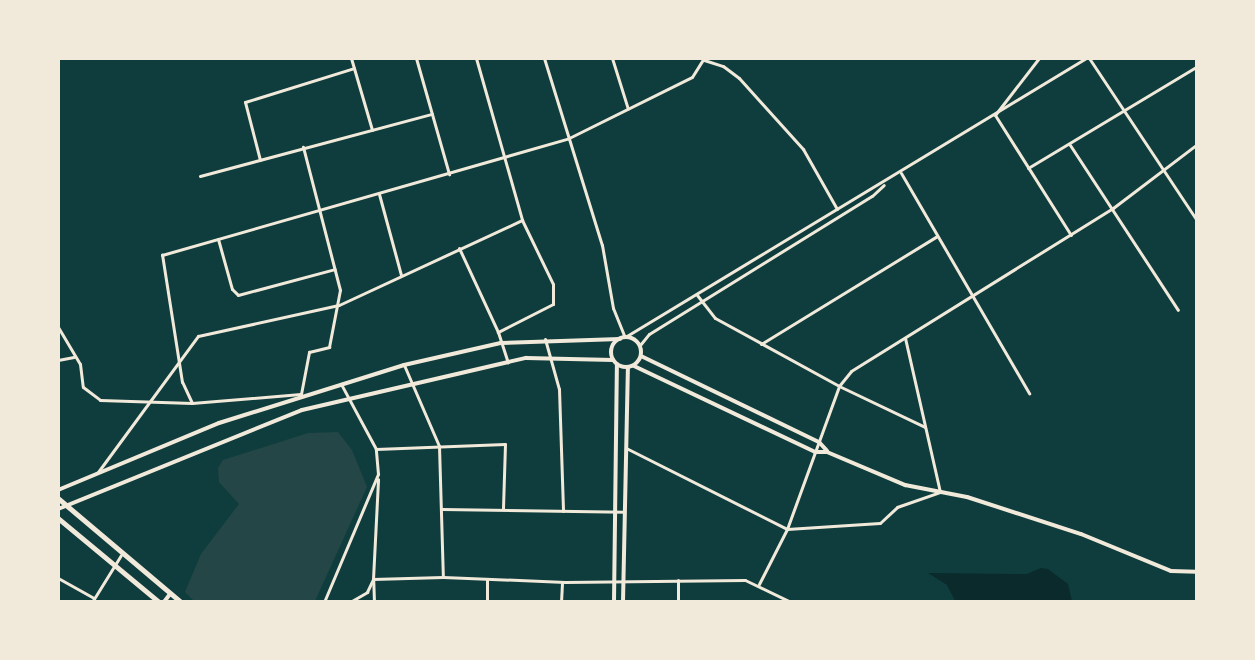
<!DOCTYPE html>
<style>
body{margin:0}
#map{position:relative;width:1255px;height:660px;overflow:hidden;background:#0f3d3e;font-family:"Nunito Sans",sans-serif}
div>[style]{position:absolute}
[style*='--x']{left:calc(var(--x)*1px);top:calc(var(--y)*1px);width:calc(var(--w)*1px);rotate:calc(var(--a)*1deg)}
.green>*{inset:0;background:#244646}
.water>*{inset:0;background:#0a2a2b}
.minor>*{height:3px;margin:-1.5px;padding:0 1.5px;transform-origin:1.5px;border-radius:1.5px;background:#f1e9da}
.tertiary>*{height:4px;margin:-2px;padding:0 2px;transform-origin:2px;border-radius:2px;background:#f1e9da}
.secondary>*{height:4px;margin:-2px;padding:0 2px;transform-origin:2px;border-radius:2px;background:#f1e9da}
.secondary>.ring{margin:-2px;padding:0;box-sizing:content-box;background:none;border:4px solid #f1e9da;border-radius:50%}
.trunk>*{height:4.5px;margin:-2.25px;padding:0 2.25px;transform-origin:2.25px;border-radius:2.25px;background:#f1e9da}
span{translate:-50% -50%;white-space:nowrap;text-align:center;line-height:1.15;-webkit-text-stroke:4.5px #f1e9da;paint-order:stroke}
.frame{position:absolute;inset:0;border:60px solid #f1e9da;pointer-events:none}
</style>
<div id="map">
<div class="green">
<i style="clip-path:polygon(338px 432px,352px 450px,367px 487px,315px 601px,194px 601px,185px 592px,201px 554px,239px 504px,219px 482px,218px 468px,223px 460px,308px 433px)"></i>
</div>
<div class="water">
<i style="clip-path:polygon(1041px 568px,1048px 569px,1068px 584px,1072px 601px,955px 601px,947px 585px,928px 573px,1027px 574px)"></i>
</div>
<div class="minor">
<i style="--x:351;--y:58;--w:75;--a:73.7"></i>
<i style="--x:416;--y:58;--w:121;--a:74.1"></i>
<i style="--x:476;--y:58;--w:168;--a:74.1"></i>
<i style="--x:522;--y:220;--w:71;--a:64.2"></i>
<i style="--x:553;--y:284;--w:20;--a:90"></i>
<i style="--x:553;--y:304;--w:62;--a:153"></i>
<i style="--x:544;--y:58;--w:196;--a:72.8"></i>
<i style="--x:602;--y:245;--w:64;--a:80.1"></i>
<i style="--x:613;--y:308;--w:31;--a:68"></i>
<i style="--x:625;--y:337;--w:539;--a:-31.18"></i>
<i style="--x:612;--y:58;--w:53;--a:72.6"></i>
<i style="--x:1039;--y:58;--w:72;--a:127.7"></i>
<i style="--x:995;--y:115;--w:142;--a:57.7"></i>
<i style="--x:1089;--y:58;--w:193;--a:56.4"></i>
<i style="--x:704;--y:60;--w:20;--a:18"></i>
<i style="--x:723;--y:66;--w:20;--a:37"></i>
<i style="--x:739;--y:78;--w:96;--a:48"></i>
<i style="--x:803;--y:149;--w:69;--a:60.5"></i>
<i style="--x:1070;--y:145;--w:197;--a:56.8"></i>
<i style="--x:260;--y:160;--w:60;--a:-104.5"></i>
<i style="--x:245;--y:102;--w:114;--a:-17.3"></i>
<i style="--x:1028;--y:168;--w:196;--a:-31"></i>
<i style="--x:901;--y:173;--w:255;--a:59.8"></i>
<i style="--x:200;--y:176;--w:240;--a:-15"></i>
<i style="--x:379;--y:194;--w:84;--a:74.8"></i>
<i style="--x:218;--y:239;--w:52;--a:74.4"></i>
<i style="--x:232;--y:289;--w:8;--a:45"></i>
<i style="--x:238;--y:295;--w:100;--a:-15"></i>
<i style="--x:459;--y:248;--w:93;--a:65.1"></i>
<i style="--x:498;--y:332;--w:32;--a:72"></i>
<i style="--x:697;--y:295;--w:29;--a:52"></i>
<i style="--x:715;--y:318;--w:141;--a:28.7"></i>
<i style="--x:839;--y:386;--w:95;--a:25.5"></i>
<i style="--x:58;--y:327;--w:43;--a:59.3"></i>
<i style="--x:80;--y:364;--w:23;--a:83"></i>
<i style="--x:83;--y:387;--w:21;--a:37"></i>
<i style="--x:100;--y:400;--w:92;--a:1.9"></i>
<i style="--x:192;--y:403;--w:109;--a:-4.7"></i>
<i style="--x:301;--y:394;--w:43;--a:-79.2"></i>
<i style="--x:309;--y:352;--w:21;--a:-14"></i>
<i style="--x:329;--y:347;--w:58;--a:-79.1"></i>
<i style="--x:340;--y:290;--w:148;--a:-104.5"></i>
<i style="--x:545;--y:339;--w:52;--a:74.4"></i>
<i style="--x:559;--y:389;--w:122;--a:88.1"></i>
<i style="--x:761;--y:344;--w:206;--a:-31.5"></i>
<i style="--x:640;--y:345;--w:14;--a:-51"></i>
<i style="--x:649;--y:334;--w:262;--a:-31.8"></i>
<i style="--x:872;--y:196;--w:16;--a:-43"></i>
<i style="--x:58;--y:360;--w:16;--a:-11"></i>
<i style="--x:404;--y:365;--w:88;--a:66.6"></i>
<i style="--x:439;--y:446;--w:131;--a:88.3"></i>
<i style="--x:192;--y:403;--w:23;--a:-115"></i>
<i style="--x:182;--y:382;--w:129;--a:-98.9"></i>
<i style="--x:162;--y:255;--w:423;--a:-16"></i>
<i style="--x:569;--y:138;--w:137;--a:-26.4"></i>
<i style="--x:692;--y:77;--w:22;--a:-58"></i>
<i style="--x:626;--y:448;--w:180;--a:26.7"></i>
<i style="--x:787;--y:529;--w:93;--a:-3.7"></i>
<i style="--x:880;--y:523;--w:23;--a:-43"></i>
<i style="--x:897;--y:507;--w:46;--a:-19.2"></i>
<i style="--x:940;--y:492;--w:158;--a:-102.8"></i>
<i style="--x:376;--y:449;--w:129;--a:-2.2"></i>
<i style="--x:505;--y:444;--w:65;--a:91.8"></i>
<i style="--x:98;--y:472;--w:169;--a:-53.7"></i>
<i style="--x:198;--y:336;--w:144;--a:-12.4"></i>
<i style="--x:339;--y:305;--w:202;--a:-24.9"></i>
<i style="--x:442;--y:509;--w:182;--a:0.9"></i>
<i style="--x:58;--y:578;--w:41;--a:29.1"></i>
<i style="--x:678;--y:580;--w:22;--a:90"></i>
<i style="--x:759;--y:584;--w:62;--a:-63"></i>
<i style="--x:787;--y:529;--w:152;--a:-70"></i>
<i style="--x:839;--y:386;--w:19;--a:-51"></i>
<i style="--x:851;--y:371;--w:309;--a:-31.9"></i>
<i style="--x:1113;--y:208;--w:104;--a:-37.2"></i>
<i style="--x:92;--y:602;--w:55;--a:-58.3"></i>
<i style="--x:324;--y:602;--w:139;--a:-67.1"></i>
<i style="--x:378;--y:474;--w:25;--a:-95"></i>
<i style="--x:376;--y:449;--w:74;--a:-118.3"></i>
<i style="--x:350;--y:602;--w:20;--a:-30"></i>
<i style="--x:367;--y:592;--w:14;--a:-65"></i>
<i style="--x:373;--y:579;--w:100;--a:-87.1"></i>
<i style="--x:374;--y:602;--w:23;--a:-92"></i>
<i style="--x:373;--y:579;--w:70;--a:-1.6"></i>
<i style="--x:443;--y:577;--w:122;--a:2.3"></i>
<i style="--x:565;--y:582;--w:180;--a:-0.6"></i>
<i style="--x:745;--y:580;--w:51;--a:25.6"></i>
<i style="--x:487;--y:602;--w:22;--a:-90"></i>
<i style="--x:561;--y:602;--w:20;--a:-87"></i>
</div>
<div class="tertiary">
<i style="--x:164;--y:602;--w:10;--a:-53"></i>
</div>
<div class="secondary">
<i class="ring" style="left:611px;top:337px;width:26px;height:26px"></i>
<i style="--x:641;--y:356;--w:198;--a:25.8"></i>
<i style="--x:819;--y:442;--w:12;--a:48"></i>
<i style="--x:634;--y:366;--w:200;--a:25.4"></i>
<i style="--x:815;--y:452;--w:12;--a:0"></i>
<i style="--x:827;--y:452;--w:85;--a:22.9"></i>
<i style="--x:905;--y:485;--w:63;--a:11"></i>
<i style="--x:967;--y:497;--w:120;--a:18"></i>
<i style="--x:1081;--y:534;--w:97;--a:22.3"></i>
<i style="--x:1171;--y:571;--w:25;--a:2"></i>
<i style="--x:58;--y:490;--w:174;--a:-22.6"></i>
<i style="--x:219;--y:423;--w:194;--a:-17.4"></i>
<i style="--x:404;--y:365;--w:99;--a:-12.8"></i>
<i style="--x:501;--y:343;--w:119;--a:-1.9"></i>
<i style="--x:58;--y:509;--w:263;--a:-22.1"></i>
<i style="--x:302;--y:410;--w:230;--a:-13.1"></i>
<i style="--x:526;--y:358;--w:87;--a:1.3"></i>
<i style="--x:614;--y:602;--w:238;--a:-89.3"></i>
<i style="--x:623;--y:602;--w:234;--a:-88.8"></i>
</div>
<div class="trunk">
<i style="--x:58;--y:498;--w:161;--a:40.2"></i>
<i style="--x:58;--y:518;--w:131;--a:39.7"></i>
</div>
<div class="frame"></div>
</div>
